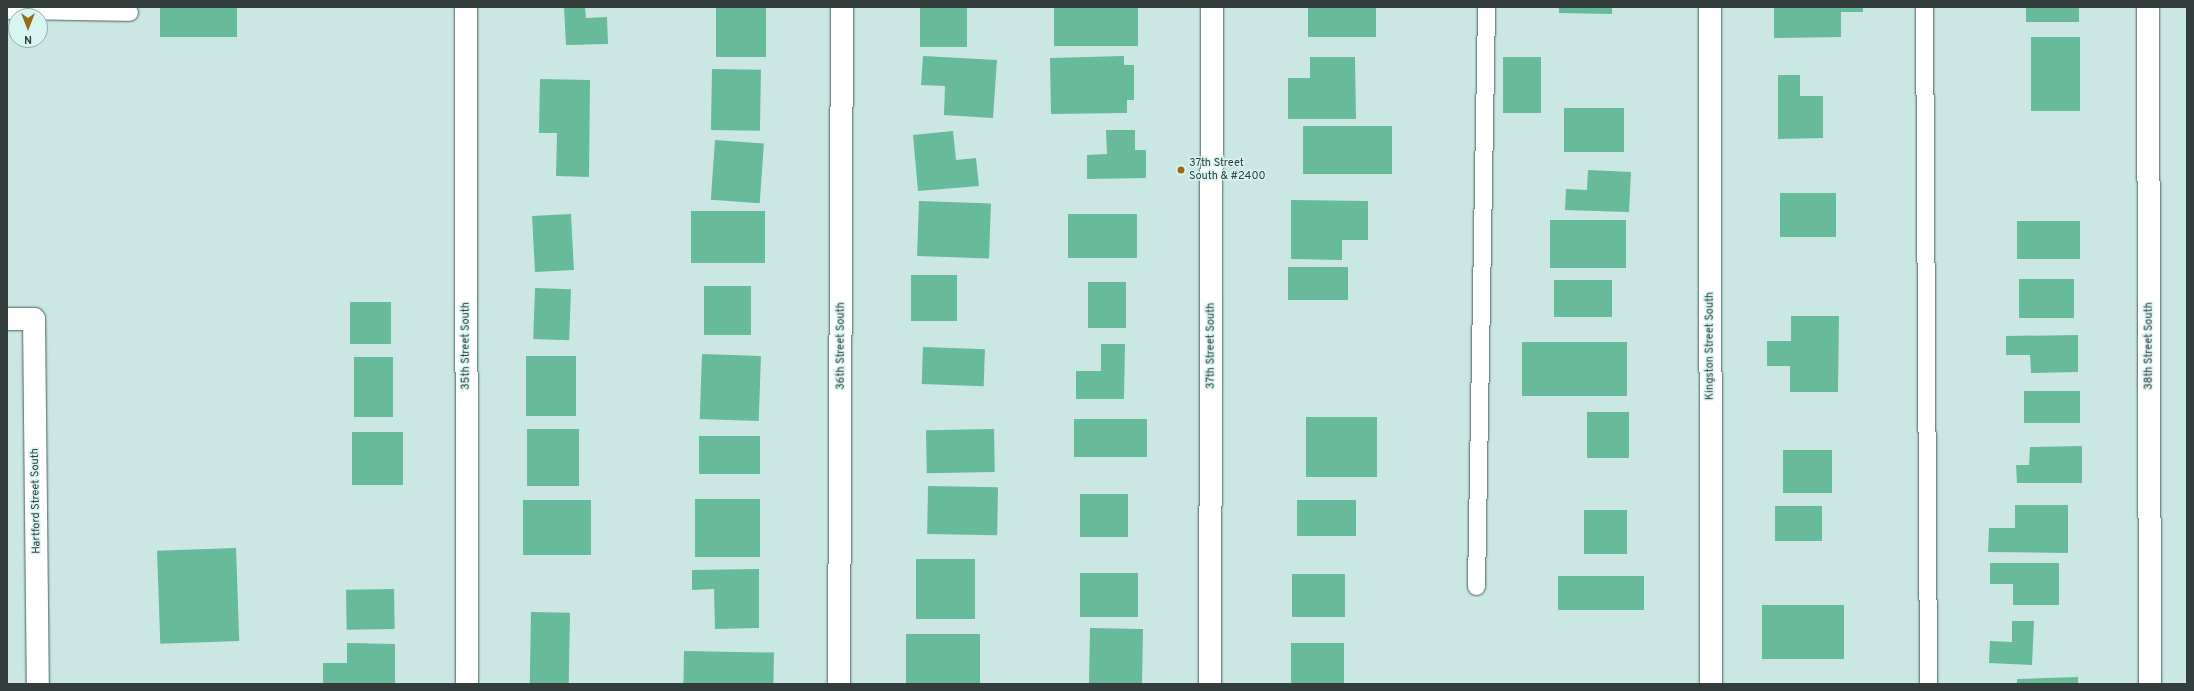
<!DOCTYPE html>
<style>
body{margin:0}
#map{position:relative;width:2194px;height:691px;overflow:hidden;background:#cbe7e4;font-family:Overpass,sans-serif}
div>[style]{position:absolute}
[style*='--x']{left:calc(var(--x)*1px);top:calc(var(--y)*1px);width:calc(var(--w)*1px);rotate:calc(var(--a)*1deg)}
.building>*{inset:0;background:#67ba9a;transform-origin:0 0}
.roads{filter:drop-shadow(0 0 1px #465f5d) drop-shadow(0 0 1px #465f5d)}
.service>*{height:17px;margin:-8.5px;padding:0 8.5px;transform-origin:8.5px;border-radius:8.5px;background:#fff}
.minor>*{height:22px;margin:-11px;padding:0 11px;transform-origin:11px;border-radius:11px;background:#fff}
.tertiary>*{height:22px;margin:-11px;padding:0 11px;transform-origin:11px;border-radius:11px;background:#fff}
.dots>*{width:11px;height:11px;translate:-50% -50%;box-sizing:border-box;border:2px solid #d8f5f2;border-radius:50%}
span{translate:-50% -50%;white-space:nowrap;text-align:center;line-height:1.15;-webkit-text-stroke:3px #d8f5f2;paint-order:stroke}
.poi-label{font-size:11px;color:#323d3c}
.left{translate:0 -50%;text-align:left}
.street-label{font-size:11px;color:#323d3c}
.frame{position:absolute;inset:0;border:8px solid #323d3c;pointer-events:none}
.north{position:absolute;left:8px;top:8px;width:40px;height:40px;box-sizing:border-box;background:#d8f5f2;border:1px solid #96aba9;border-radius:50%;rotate:180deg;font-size:11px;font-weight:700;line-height:16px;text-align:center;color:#323d3c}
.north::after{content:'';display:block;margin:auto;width:14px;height:18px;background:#956c17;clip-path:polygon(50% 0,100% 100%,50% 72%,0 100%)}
</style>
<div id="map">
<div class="building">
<i style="left:160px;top:7px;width:77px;height:30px"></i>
<i style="clip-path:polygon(564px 7px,585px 7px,586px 18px,607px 17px,608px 44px,566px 45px)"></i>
<i style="left:716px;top:7px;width:50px;height:50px"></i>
<i style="left:920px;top:7px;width:47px;height:40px"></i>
<i style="left:1054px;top:7px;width:84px;height:39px"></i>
<i style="left:1308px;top:7px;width:68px;height:30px"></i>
<i style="clip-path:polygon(1559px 7px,1612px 7px,1612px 14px,1559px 13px)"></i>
<i style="clip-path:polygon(1774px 7px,1863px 7px,1863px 12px,1841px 12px,1841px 37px,1774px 38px)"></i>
<i style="left:2026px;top:7px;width:53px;height:15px"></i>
<i style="left:2031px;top:37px;width:49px;height:74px"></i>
<i style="clip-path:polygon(923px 56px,997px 60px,993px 118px,944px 115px,945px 86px,921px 85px)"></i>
<i style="clip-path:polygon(1124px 56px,1124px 65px,1134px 65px,1134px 100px,1127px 100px,1127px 113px,1051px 114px,1050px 58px)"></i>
<i style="clip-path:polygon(1310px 57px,1355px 57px,1356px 119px,1288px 119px,1288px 78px,1310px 78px)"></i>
<i style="left:1503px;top:57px;width:38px;height:56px"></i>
<i style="left:712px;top:69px;width:49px;height:61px;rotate:1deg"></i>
<i style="clip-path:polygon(1778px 75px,1800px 75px,1800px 96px,1823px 96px,1823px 138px,1778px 139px)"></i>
<i style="clip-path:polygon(540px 79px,590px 80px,589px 177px,556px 176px,557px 133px,539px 133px)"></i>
<i style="left:1564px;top:108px;width:60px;height:44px"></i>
<i style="left:1303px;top:126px;width:89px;height:48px"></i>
<i style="clip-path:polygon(1106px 130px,1135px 130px,1135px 150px,1146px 150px,1146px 178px,1087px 179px,1087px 155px,1107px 154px)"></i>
<i style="clip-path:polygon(953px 131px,956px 160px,976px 158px,979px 186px,918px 191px,913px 135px)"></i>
<i style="left:715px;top:140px;width:49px;height:60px;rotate:4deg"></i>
<i style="clip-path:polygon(1588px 170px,1631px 172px,1629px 212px,1565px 210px,1566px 189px,1587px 190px)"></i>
<i style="left:1780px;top:193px;width:56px;height:44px"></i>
<i style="clip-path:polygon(1291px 200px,1368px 201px,1368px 240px,1342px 240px,1342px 260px,1291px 259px)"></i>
<i style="left:919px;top:201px;width:72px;height:55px;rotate:2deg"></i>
<i style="left:765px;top:211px;width:52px;height:74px;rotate:90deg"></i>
<i style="left:571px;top:214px;width:56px;height:39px;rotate:87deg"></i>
<i style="left:1137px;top:214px;width:44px;height:69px;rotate:90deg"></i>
<i style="left:1550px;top:220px;width:76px;height:48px"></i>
<i style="left:2080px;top:221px;width:38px;height:63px;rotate:90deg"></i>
<i style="left:1348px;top:267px;width:33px;height:60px;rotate:90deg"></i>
<i style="left:911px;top:275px;width:46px;height:46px"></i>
<i style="left:2019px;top:279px;width:55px;height:39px"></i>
<i style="left:1554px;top:280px;width:58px;height:37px"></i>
<i style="left:1088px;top:282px;width:38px;height:46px"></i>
<i style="left:704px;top:286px;width:47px;height:49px"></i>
<i style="left:535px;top:288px;width:36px;height:51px;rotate:2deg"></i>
<i style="left:391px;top:302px;width:42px;height:41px;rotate:90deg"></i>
<i style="clip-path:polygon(1791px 316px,1839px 316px,1838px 392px,1790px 392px,1790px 366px,1767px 366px,1767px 341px,1791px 341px)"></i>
<i style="clip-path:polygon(2078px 335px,2078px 372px,2031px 373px,2030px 355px,2006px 355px,2006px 336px)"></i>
<i style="left:1522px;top:342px;width:105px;height:54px"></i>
<i style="clip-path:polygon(1101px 344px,1125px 344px,1124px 399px,1076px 399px,1076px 371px,1101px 371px)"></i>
<i style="left:923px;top:347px;width:62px;height:37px;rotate:2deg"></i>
<i style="left:702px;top:354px;width:59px;height:65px;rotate:2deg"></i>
<i style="left:526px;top:356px;width:50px;height:60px"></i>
<i style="left:354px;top:357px;width:39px;height:60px"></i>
<i style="left:2024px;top:391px;width:56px;height:32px"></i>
<i style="left:1587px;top:412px;width:42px;height:46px"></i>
<i style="left:1306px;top:417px;width:71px;height:60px"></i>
<i style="left:1074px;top:419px;width:73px;height:38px"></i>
<i style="left:527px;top:429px;width:52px;height:57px"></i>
<i style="left:994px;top:429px;width:43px;height:68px;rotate:89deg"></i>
<i style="left:403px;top:432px;width:53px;height:51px;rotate:90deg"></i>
<i style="left:760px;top:436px;width:38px;height:61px;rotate:90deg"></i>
<i style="clip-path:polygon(2082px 446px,2082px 483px,2017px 483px,2016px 465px,2029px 465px,2030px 447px)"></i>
<i style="left:1783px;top:450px;width:49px;height:43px"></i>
<i style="left:928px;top:486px;width:70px;height:48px;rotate:1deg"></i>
<i style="left:1080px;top:494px;width:48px;height:43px"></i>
<i style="left:695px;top:499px;width:65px;height:58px"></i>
<i style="left:523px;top:500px;width:68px;height:55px"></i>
<i style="left:1297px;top:500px;width:59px;height:36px"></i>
<i style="clip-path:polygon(2015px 505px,2068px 505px,2068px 553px,1988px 552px,1989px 528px,2015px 528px)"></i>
<i style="left:1822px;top:506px;width:35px;height:47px;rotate:90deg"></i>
<i style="left:1584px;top:510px;width:43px;height:44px"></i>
<i style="left:236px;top:548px;width:93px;height:79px;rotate:88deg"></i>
<i style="left:916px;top:559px;width:59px;height:60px"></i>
<i style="clip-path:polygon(1990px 563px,2059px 563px,2059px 605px,2013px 605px,2013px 584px,1990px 584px)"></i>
<i style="clip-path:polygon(759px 569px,759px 628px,715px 629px,714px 589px,692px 590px,692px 570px)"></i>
<i style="left:1080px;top:573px;width:58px;height:44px"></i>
<i style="left:1292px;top:574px;width:53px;height:43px"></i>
<i style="left:1644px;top:576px;width:34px;height:86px;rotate:90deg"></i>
<i style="left:394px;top:589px;width:40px;height:48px;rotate:89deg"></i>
<i style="left:1844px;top:605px;width:54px;height:82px;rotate:90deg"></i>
<i style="left:531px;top:612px;width:39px;height:71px;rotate:1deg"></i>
<i style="clip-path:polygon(2012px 621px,2034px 621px,2032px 665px,1989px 663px,1990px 641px,2012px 642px)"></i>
<i style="left:1090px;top:628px;width:53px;height:56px;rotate:1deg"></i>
<i style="left:980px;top:634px;width:50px;height:74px;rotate:90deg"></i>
<i style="clip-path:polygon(347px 643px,395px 644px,395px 684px,323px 684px,323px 663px,347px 663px)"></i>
<i style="left:1291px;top:643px;width:53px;height:41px"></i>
<i style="left:684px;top:651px;width:90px;height:33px;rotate:1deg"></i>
<i style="clip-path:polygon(2078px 677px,2078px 684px,2017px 684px,2017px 679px)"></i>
</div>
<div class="roads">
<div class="service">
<i style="--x:1924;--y:7;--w:677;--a:89.66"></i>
<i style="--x:7;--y:10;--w:122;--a:0.9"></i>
<i style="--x:1476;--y:586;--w:579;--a:-89.01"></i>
</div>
<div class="minor">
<i style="--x:466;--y:7;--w:677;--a:89.92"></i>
<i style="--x:1710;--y:7;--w:677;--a:89.92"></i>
<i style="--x:2148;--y:7;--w:677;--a:89.83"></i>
<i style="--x:7;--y:319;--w:27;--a:0"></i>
<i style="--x:34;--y:319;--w:365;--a:89.4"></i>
<i style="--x:839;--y:684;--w:677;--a:-89.75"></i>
</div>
<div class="tertiary">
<i style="--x:1210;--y:684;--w:677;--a:-89.83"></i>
</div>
</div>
<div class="dots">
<i style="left:1181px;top:170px;background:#956c17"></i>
</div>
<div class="poi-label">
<span class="left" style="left:1189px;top:170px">37th Street<br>South &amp; #2400</span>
</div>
<div class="street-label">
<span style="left:466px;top:346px;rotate:-90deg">35th Street South</span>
<span style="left:841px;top:346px;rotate:-90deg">36th Street South</span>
<span style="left:1211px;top:346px;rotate:-90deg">37th Street South</span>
<span style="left:1710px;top:346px;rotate:-90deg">Kingston Street South</span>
<span style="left:2149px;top:346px;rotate:-90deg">38th Street South</span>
<span style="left:36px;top:501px;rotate:-91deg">Hartford Street South</span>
</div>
<div class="frame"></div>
<div class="north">N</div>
</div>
